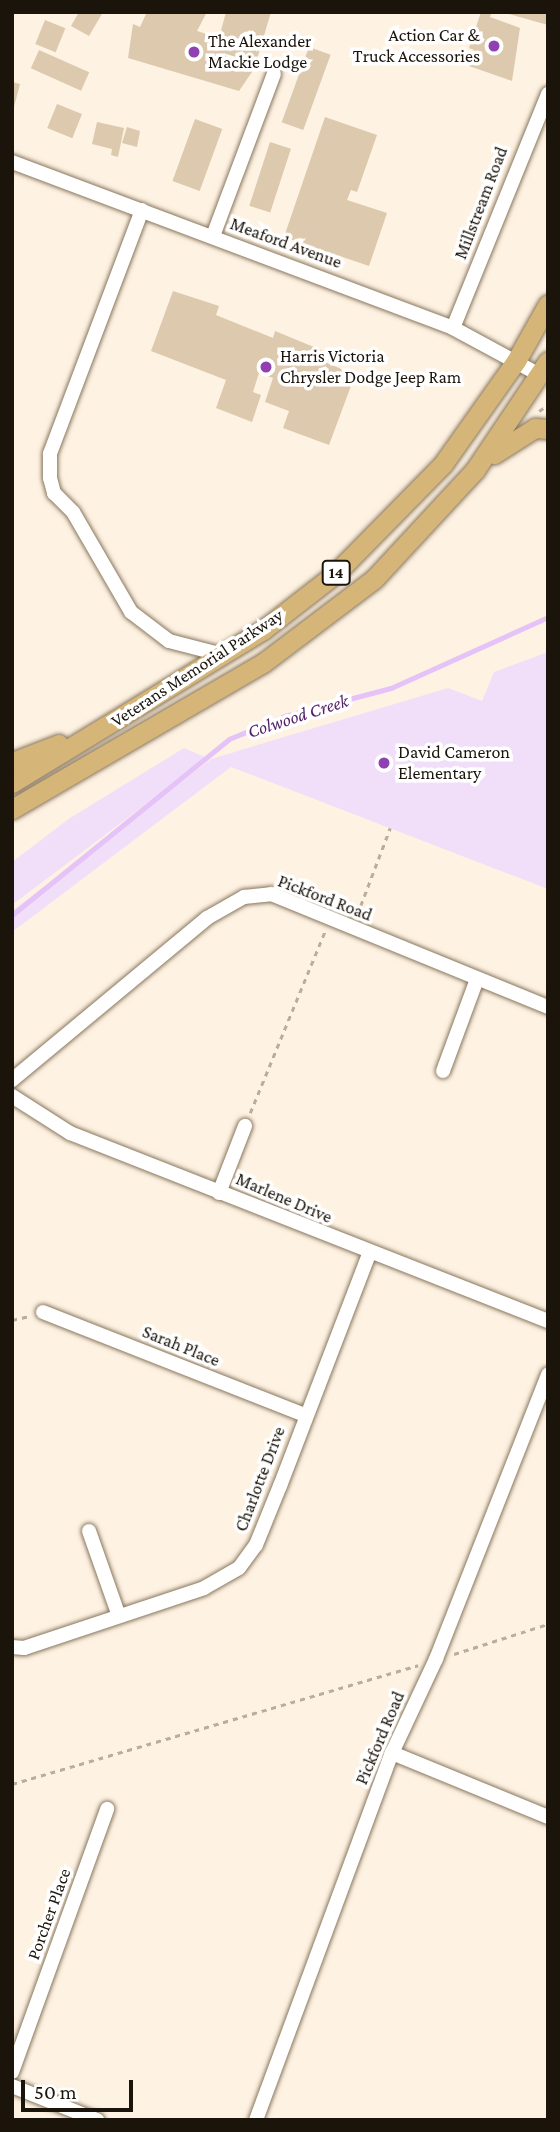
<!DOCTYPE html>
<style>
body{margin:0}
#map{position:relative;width:560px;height:2132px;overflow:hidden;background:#fef2e2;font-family:"Crimson Pro",serif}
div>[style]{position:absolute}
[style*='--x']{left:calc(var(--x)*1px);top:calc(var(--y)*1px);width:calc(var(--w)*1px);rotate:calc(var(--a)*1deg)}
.green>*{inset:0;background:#f1dffa}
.stream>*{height:4.5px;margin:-2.25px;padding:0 2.25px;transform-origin:2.25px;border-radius:2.25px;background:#e5c2f7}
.building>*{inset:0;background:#dcc9ae;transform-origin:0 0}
.path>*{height:2.5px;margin-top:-1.25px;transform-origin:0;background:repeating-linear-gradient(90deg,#b8ad9f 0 5px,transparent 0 10px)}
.roads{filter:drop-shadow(0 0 2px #88775e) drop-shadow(0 0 2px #88775e)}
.minor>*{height:14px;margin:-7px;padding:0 7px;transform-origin:7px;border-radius:7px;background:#fff}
.major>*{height:19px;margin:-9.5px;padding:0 9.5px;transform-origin:9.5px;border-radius:9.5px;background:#d6b579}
.dots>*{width:19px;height:19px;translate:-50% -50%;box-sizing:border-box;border:4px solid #fff;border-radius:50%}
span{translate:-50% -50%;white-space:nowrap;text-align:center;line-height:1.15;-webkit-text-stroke:7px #fff;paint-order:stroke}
.shield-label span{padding:2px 5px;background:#fff;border:2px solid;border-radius:5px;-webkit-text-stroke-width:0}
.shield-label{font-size:16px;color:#1a140a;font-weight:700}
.poi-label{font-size:18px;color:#1a140a}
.right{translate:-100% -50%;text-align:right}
.left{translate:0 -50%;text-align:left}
.street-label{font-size:18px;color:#1a140a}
.water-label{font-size:19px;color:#541e6a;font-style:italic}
.frame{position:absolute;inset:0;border:14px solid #1a140a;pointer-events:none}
.scale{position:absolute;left:21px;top:2080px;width:112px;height:32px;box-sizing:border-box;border:4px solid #1a140a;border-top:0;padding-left:9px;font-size:21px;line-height:24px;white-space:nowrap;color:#1a140a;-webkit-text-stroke:5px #fff;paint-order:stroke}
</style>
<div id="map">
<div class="green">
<i style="clip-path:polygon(548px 652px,548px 889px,231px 767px,12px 932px,12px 911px,211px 759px,448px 688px,482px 701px,494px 672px)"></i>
<i style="clip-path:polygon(184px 748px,207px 758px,12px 905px,12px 862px,70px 818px)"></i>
</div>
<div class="stream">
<i style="--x:12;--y:915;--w:279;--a:-39"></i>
<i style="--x:229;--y:739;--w:61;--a:-22.3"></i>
<i style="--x:285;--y:716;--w:110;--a:-14.8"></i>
<i style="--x:391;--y:688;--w:172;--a:-24.3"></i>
</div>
<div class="building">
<i style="clip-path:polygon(79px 12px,103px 12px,89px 36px,71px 26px)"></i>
<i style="clip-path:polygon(147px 12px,207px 12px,197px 31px,219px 38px,226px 12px,271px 12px,254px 69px,239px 91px,128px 58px,133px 24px,140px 27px)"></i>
<i style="clip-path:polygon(481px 12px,492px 12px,490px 17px,520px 28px,512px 81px,469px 66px,474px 50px,469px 48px)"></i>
<i style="clip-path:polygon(548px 12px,548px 25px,505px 13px,505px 12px)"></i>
<i style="left:45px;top:20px;width:22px;height:26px;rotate:22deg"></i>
<i style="left:309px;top:47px;width:23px;height:80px;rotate:20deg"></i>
<i style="left:39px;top:50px;width:55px;height:20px;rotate:24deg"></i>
<i style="clip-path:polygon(12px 82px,20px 84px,13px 111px,12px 111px)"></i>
<i style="left:57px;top:104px;width:27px;height:26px;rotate:22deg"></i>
<i style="clip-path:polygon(325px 117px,377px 135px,357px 192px,351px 190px,347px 200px,387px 213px,369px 266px,284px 237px)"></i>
<i style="left:195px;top:119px;width:29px;height:66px;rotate:20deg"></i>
<i style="clip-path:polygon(97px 122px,124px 128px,118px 157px,111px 155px,112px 149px,92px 144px)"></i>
<i style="clip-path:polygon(127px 127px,140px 131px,137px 147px,122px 143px)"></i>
<i style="left:270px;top:142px;width:22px;height:67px;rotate:18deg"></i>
<i style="clip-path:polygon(173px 291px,219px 306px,216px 315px,273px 338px,275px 331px,326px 352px,323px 361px,355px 375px,329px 445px,283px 428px,289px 411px,265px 402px,273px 378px,259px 373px,253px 392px,261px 395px,252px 422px,216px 408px,226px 380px,151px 351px)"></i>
</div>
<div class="path">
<i style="--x:539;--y:411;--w:11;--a:-34"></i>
<i style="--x:357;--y:915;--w:93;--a:-69.2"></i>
<i style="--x:250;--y:1113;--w:197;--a:-67.6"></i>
<i style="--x:12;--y:1320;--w:17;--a:-13"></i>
<i style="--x:454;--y:1654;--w:99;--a:-17.7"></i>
<i style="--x:12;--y:1784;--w:423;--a:-16.3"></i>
</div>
<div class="roads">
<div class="minor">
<i style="--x:12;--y:162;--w:471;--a:20.6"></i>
<i style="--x:453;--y:328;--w:99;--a:28.4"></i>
<i style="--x:142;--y:210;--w:261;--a:110.7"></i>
<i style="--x:50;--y:454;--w:24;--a:90"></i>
<i style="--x:50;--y:478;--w:16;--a:75"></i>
<i style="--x:54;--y:493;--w:27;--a:45"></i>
<i style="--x:73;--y:512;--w:116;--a:59.9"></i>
<i style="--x:131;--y:612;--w:48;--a:37.3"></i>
<i style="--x:169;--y:641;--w:56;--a:14.5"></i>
<i style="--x:213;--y:236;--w:173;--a:-69.4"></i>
<i style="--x:453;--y:328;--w:253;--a:-67.9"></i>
<i style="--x:443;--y:1071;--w:98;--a:-69.7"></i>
<i style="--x:12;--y:1080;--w:254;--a:-39.7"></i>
<i style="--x:207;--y:918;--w:43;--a:-29.6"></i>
<i style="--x:244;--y:897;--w:27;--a:-6"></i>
<i style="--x:271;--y:894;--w:299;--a:22.2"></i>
<i style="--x:12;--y:1096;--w:69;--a:32.5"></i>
<i style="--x:70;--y:1133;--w:514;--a:21.47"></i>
<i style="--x:219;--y:1193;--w:72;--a:-68.8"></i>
<i style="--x:43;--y:1312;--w:281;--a:21.5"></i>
<i style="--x:89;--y:1531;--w:90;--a:70.6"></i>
<i style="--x:12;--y:1647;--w:12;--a:5"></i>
<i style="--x:24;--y:1648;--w:190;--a:-18.4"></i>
<i style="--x:204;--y:1588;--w:40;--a:-29.7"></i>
<i style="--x:239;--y:1568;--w:29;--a:-54"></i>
<i style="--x:256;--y:1545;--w:64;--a:-67.9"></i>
<i style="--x:280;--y:1486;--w:248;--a:-69"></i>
<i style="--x:392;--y:1753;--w:169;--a:22.3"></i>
<i style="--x:12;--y:2072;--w:280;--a:-70.1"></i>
<i style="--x:12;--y:2086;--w:92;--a:21.8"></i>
<i style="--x:256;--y:2120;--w:391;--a:-69.7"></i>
<i style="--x:392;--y:1753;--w:104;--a:-64.9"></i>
<i style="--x:436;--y:1659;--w:306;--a:-68.5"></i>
</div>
<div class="major">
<i style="--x:494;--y:454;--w:49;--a:-32.4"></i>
<i style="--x:535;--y:428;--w:13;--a:4"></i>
<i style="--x:12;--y:762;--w:50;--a:-21"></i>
<i style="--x:12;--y:783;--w:294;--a:-31.4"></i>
<i style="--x:263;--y:630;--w:91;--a:-37.9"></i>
<i style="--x:335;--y:574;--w:154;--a:-45.5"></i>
<i style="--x:443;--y:464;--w:126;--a:-54.7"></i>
<i style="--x:516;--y:361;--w:65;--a:-60.7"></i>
<i style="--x:12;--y:809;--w:290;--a:-30.2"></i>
<i style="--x:263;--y:663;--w:139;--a:-37.1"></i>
<i style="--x:374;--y:579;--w:149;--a:-47.2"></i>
<i style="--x:475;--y:470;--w:131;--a:-56.2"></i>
</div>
</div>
<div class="dots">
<i style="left:494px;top:46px;background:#8f40b1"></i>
<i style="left:194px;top:52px;background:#8f40b1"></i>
<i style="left:266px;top:367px;background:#8f40b1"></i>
<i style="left:384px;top:763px;background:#8f40b1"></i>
</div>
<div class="shield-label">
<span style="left:336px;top:573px">14</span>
</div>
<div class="poi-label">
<span class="right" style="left:480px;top:46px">Action Car &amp;<br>Truck Accessories</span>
<span class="left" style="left:208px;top:52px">The Alexander<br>Mackie Lodge</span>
<span class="left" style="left:280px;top:367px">Harris Victoria<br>Chrysler Dodge Jeep Ram</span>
<span class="left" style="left:398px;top:763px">David Cameron<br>Elementary</span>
</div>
<div class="street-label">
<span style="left:481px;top:203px;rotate:-69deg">Millstream Road</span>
<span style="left:286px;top:243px;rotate:20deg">Meaford Avenue</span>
<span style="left:197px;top:668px;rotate:-33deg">Veterans Memorial Parkway</span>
<span style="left:325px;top:898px;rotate:21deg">Pickford Road</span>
<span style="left:284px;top:1198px;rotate:23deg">Marlene Drive</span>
<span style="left:181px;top:1346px;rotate:22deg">Sarah Place</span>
<span style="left:260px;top:1479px;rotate:-69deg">Charlotte Drive</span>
<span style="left:380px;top:1738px;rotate:-67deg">Pickford Road</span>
<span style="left:49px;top:1914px;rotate:-70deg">Porcher Place</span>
</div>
<div class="water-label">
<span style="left:298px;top:716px;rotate:-18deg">Colwood Creek</span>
</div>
<div class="frame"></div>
<div class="scale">50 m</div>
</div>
